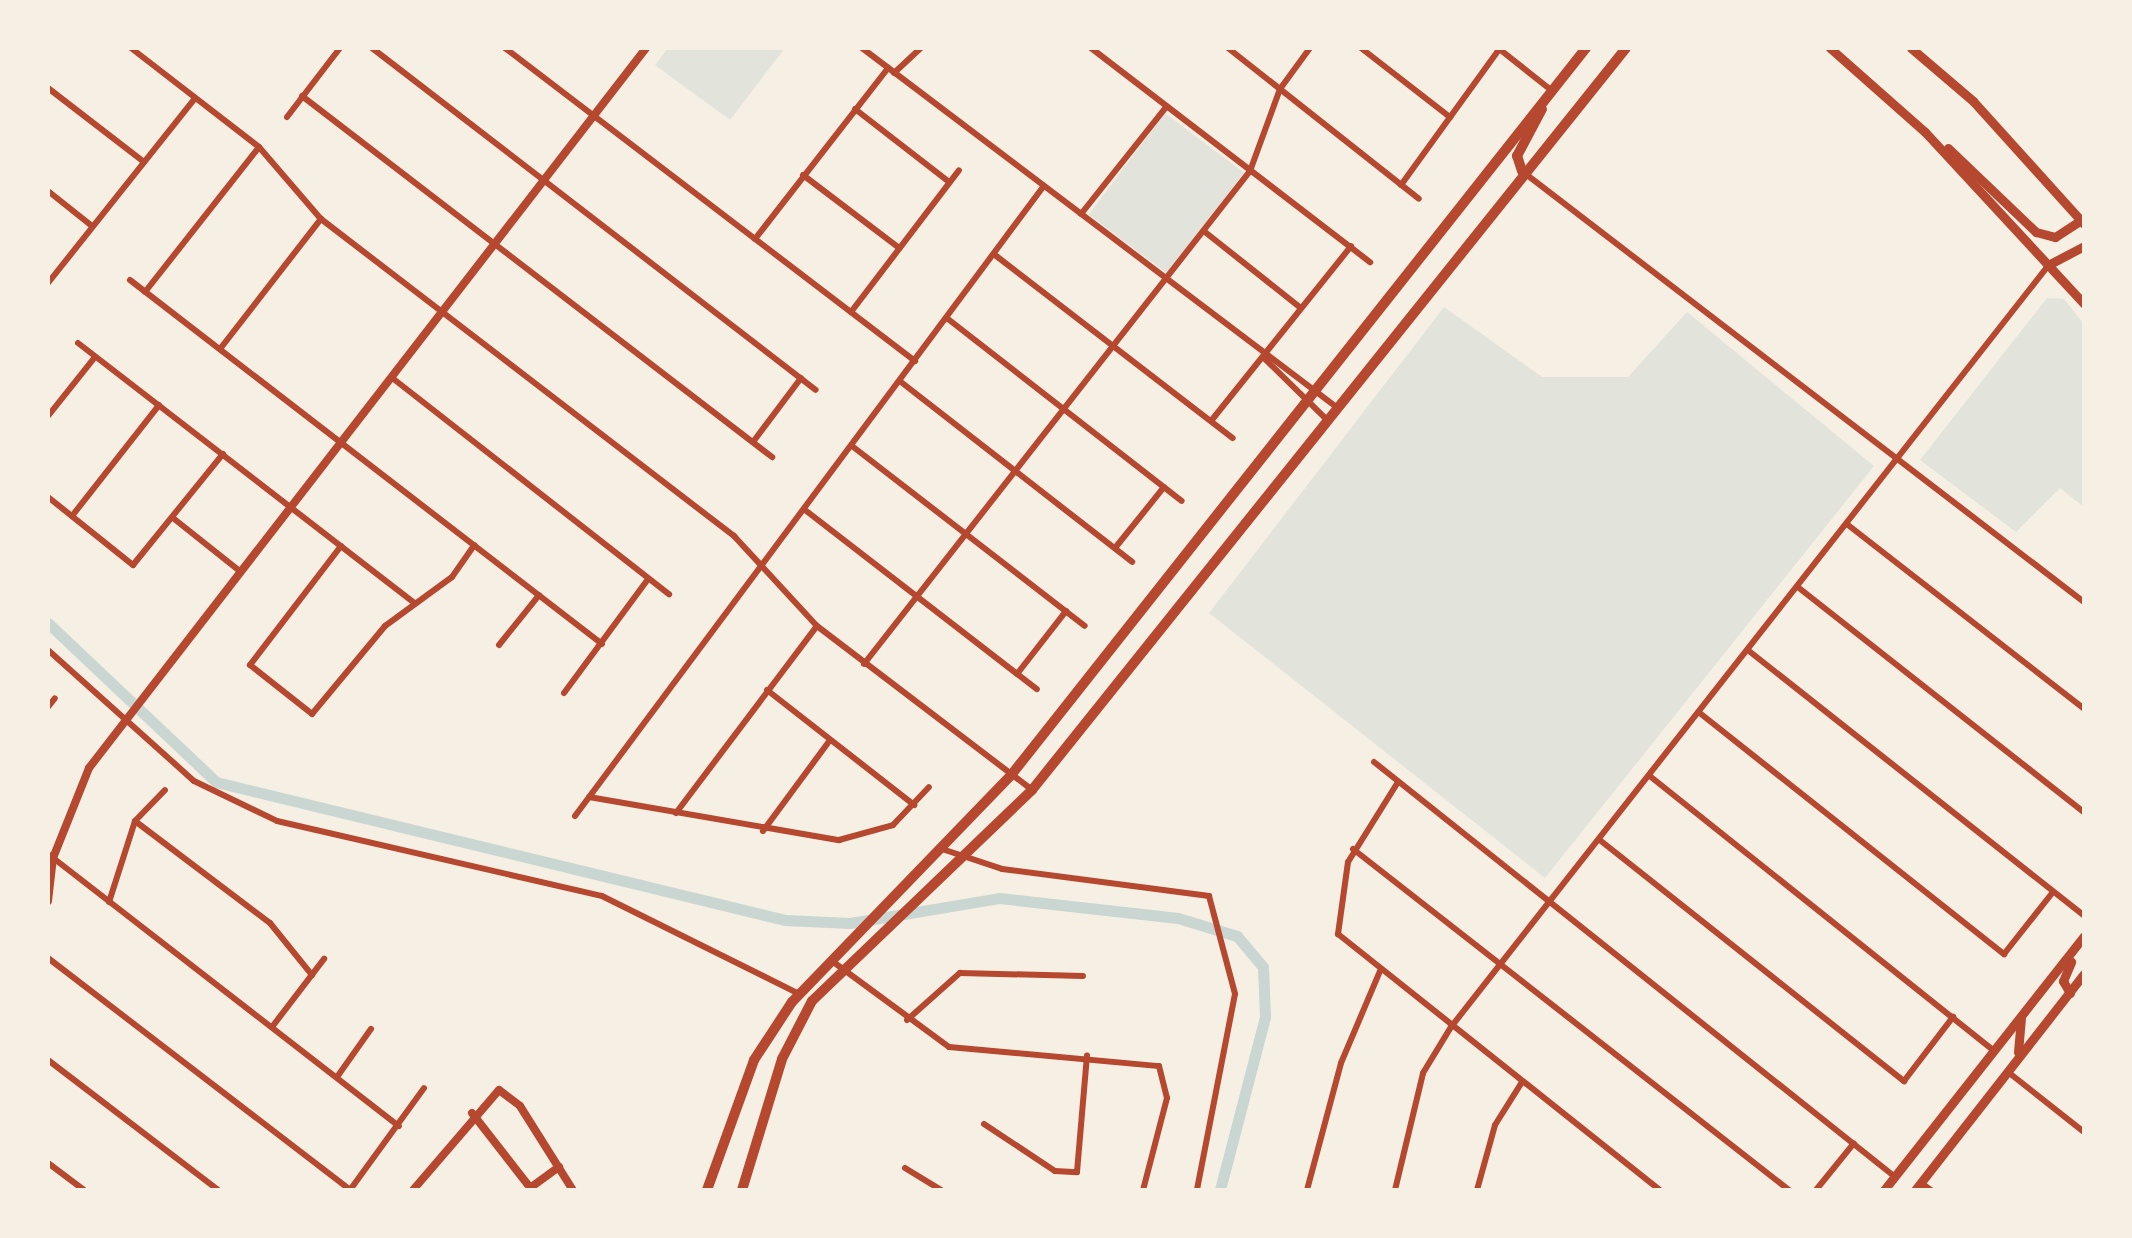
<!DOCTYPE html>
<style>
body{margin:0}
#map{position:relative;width:2132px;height:1238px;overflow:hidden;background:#f6efe4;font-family:Rubik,sans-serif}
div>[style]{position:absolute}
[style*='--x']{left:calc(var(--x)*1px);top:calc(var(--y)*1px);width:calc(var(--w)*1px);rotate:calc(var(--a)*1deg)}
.green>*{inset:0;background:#e2e4dc;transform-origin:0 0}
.canal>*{height:11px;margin:-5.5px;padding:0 5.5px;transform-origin:5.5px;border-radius:5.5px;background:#c9d6d2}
.minor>*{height:6px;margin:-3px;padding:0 3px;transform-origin:3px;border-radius:3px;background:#b5482f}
.tertiary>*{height:8px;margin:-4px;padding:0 4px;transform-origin:4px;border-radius:4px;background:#b5482f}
.secondary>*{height:9px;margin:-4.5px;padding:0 4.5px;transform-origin:4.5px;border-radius:4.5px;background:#b5482f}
.primary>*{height:10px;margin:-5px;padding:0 5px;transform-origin:5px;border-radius:5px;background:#b5482f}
span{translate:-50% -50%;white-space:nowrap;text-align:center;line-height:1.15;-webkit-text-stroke:10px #f6efe4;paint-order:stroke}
.frame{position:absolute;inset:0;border:50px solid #f6efe4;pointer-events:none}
</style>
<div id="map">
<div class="green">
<i style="clip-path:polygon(668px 48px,785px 48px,730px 120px,655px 65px)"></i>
<i style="left:1165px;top:113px;width:99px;height:127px;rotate:37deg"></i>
<i style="clip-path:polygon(2047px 298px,2064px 299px,2084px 324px,2084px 507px,2060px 488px,2016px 532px,1920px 460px)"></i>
<i style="clip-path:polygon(1444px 307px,1542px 377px,1628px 377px,1687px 312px,1874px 466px,1545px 878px,1209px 613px)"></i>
</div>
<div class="canal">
<i style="--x:48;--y:623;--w:231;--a:43.4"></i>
<i style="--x:216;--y:782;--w:585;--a:13.63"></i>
<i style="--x:785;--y:920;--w:65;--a:2.6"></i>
<i style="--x:850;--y:923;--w:151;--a:-9.5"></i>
<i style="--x:999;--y:898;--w:180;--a:6.4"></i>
<i style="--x:1178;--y:918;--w:62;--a:17"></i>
<i style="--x:1237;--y:936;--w:40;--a:50"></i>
<i style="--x:1263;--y:967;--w:50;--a:87.7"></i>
<i style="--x:1265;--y:1017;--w:179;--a:104.6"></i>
</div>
<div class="minor">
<i style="--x:131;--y:48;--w:162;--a:37.7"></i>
<i style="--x:259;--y:147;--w:95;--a:49.3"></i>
<i style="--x:321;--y:219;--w:521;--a:37.51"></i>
<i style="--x:734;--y:536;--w:122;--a:47.3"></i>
<i style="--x:817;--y:626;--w:269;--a:37.3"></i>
<i style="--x:372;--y:48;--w:560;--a:37.61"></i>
<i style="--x:505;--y:48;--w:516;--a:37.36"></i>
<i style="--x:862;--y:48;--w:593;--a:37.12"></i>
<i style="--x:1091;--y:48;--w:352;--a:37.5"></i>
<i style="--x:1228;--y:48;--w:243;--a:38.3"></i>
<i style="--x:1361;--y:48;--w:113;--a:37.8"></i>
<i style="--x:1498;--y:48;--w:68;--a:38.4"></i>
<i style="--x:894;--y:73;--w:37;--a:-43"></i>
<i style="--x:48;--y:88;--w:121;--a:37.6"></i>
<i style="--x:302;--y:96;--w:593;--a:37.53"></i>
<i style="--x:855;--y:109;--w:119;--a:37.8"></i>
<i style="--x:287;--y:117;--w:87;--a:-52.5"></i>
<i style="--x:1523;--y:172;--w:707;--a:37.47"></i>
<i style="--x:803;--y:175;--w:121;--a:37.2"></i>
<i style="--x:1401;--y:185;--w:169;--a:-54.1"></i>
<i style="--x:48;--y:191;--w:56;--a:38.5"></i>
<i style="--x:1081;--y:214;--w:137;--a:-51.5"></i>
<i style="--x:1205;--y:232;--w:122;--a:38.4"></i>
<i style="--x:755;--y:239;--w:217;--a:-52.1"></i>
<i style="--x:995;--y:255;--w:300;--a:37.6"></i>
<i style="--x:130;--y:280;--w:596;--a:37.64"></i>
<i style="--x:48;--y:283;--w:236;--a:-51.5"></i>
<i style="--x:145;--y:292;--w:184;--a:-51.8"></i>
<i style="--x:851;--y:312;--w:178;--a:-52.7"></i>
<i style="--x:948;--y:319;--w:296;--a:37.9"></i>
<i style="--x:78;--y:343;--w:425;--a:37.7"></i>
<i style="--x:220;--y:349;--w:165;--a:-52.2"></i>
<i style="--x:1263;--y:357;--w:88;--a:44.5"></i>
<i style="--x:391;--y:377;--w:353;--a:38"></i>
<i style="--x:901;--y:382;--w:293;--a:37.9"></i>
<i style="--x:48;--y:416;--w:75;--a:-51.5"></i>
<i style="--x:1211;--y:421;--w:224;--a:-51.3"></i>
<i style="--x:753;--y:442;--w:80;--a:-53.1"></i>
<i style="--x:852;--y:446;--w:294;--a:37.7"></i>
<i style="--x:48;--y:497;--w:109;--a:38.7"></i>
<i style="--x:133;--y:565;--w:143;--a:-51"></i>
<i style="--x:805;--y:510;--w:293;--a:37.7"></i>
<i style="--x:72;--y:516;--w:141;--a:-51.9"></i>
<i style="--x:173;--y:518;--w:87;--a:38.5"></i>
<i style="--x:1848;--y:525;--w:299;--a:37.9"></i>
<i style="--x:341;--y:546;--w:150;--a:127.4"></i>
<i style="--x:250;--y:665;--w:79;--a:38.3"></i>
<i style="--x:312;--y:714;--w:114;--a:-50.3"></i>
<i style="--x:385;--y:626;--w:83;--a:-36.2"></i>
<i style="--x:452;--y:577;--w:39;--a:-55"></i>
<i style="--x:1115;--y:548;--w:78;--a:-51.2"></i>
<i style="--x:1799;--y:588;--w:362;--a:38.2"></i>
<i style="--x:499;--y:645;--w:64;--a:-51.3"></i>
<i style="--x:48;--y:650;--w:196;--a:41.9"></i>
<i style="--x:194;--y:781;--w:92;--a:25.7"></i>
<i style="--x:277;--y:821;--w:334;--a:13"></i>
<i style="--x:602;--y:896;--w:220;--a:26.4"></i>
<i style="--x:1749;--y:651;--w:427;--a:38.3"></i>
<i style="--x:864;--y:664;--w:626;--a:-51.94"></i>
<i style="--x:1250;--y:171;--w:87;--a:-69.9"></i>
<i style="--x:1280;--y:89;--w:51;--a:-53.8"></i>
<i style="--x:1017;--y:674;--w:80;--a:-52.1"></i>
<i style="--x:767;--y:690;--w:187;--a:38"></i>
<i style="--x:564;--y:693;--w:142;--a:-53.6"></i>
<i style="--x:48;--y:707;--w:11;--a:-52"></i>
<i style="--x:1701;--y:714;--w:387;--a:38.4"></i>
<i style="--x:2004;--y:954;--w:79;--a:-51.7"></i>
<i style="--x:1374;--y:762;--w:665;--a:38.53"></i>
<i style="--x:1651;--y:777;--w:439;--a:38.6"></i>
<i style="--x:1398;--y:782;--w:94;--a:122"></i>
<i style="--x:1348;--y:862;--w:73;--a:97.9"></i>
<i style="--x:1338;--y:934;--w:411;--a:38.5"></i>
<i style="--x:589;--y:797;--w:254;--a:9.8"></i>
<i style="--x:839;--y:840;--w:56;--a:-15.5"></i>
<i style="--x:893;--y:825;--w:52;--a:-46.5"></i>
<i style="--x:676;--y:813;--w:234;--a:-53"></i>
<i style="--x:575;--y:816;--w:784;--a:-53.35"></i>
<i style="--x:135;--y:821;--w:169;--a:37.1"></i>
<i style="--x:270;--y:923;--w:67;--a:51.1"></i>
<i style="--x:763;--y:831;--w:113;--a:-53.6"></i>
<i style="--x:1601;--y:841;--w:387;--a:38.4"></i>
<i style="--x:1904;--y:1081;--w:81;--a:-52.6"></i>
<i style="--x:1353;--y:849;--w:554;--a:38.03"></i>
<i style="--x:945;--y:850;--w:60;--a:18.4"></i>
<i style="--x:1002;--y:869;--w:209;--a:7.4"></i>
<i style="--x:1209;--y:896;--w:101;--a:75.1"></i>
<i style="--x:1235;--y:994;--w:200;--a:101"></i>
<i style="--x:48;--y:854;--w:444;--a:37.8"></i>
<i style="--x:109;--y:902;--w:85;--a:-72.2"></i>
<i style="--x:135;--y:821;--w:43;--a:-45.9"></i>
<i style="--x:48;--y:958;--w:381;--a:37.5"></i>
<i style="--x:832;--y:961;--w:145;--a:36.3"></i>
<i style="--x:949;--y:1047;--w:211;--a:5.2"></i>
<i style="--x:1159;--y:1066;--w:33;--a:76"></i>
<i style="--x:1167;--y:1098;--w:95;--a:104.6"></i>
<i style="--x:907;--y:1020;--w:71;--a:-41.6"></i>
<i style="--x:960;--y:973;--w:123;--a:1.4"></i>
<i style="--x:272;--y:1027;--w:86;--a:-52.6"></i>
<i style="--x:48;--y:1060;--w:214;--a:37.4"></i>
<i style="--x:2008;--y:1072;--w:97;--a:38.3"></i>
<i style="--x:337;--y:1077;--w:59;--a:-54.7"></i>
<i style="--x:984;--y:1124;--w:85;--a:33.5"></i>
<i style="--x:1055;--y:1171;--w:22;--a:3"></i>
<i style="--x:1077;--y:1172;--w:117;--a:-85.1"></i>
<i style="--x:48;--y:1163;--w:45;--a:36.9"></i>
<i style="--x:905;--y:1168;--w:42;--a:31.4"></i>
<i style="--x:1921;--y:1183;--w:12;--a:35"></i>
<i style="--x:350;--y:1190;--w:126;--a:-54"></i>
<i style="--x:1307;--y:1190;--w:131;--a:-75"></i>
<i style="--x:1341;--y:1063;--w:100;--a:-67"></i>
<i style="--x:1395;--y:1190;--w:120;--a:-76.5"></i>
<i style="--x:1423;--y:1073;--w:54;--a:-58.7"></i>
<i style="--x:1451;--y:1027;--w:967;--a:-51.89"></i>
<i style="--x:1477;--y:1190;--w:67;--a:-74.5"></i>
<i style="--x:1495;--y:1125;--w:51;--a:-57.9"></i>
<i style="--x:1816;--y:1190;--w:60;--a:-51"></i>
</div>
<div class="tertiary">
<i style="--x:48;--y:901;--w:43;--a:-83.4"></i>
<i style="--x:53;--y:858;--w:97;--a:-68.2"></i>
<i style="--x:89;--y:768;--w:910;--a:-52.27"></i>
<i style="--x:472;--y:1113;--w:98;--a:52.1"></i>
<i style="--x:530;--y:1188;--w:36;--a:-36"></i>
<i style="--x:413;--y:1190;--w:132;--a:-49.3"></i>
<i style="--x:499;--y:1090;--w:26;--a:37"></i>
<i style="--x:520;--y:1106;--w:99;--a:57.8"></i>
</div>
<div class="secondary">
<i style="--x:1830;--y:48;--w:127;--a:41.5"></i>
<i style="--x:1925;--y:132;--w:234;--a:47.2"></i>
<i style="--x:1911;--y:48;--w:82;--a:40.5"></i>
<i style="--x:1973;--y:101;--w:166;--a:47.9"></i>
<i style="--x:1948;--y:148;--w:122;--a:43.7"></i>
<i style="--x:2036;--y:232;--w:20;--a:15"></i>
<i style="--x:2055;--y:237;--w:31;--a:-33"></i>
<i style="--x:2048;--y:265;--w:41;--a:-27.8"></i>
<i style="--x:2070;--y:993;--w:14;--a:-120"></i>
<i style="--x:2063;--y:981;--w:21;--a:-67"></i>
<i style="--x:2018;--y:1052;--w:33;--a:-85"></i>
<i style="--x:1884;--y:1190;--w:323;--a:-51.8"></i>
<i style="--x:1915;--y:1190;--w:274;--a:-52"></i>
</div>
<div class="primary">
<i style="--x:1522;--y:171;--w:16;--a:-108"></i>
<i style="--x:1517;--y:156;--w:53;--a:-62"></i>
<i style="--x:707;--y:1190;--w:138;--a:-70.1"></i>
<i style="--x:754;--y:1060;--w:69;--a:-56.8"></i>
<i style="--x:792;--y:1002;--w:317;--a:-46"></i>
<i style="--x:1012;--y:774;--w:926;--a:-51.67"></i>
<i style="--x:742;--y:1190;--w:137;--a:-73"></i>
<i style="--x:782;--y:1059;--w:65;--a:-62.7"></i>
<i style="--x:812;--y:1001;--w:305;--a:-43.8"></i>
<i style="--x:1032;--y:790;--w:950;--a:-51.32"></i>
</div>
<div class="frame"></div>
</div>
